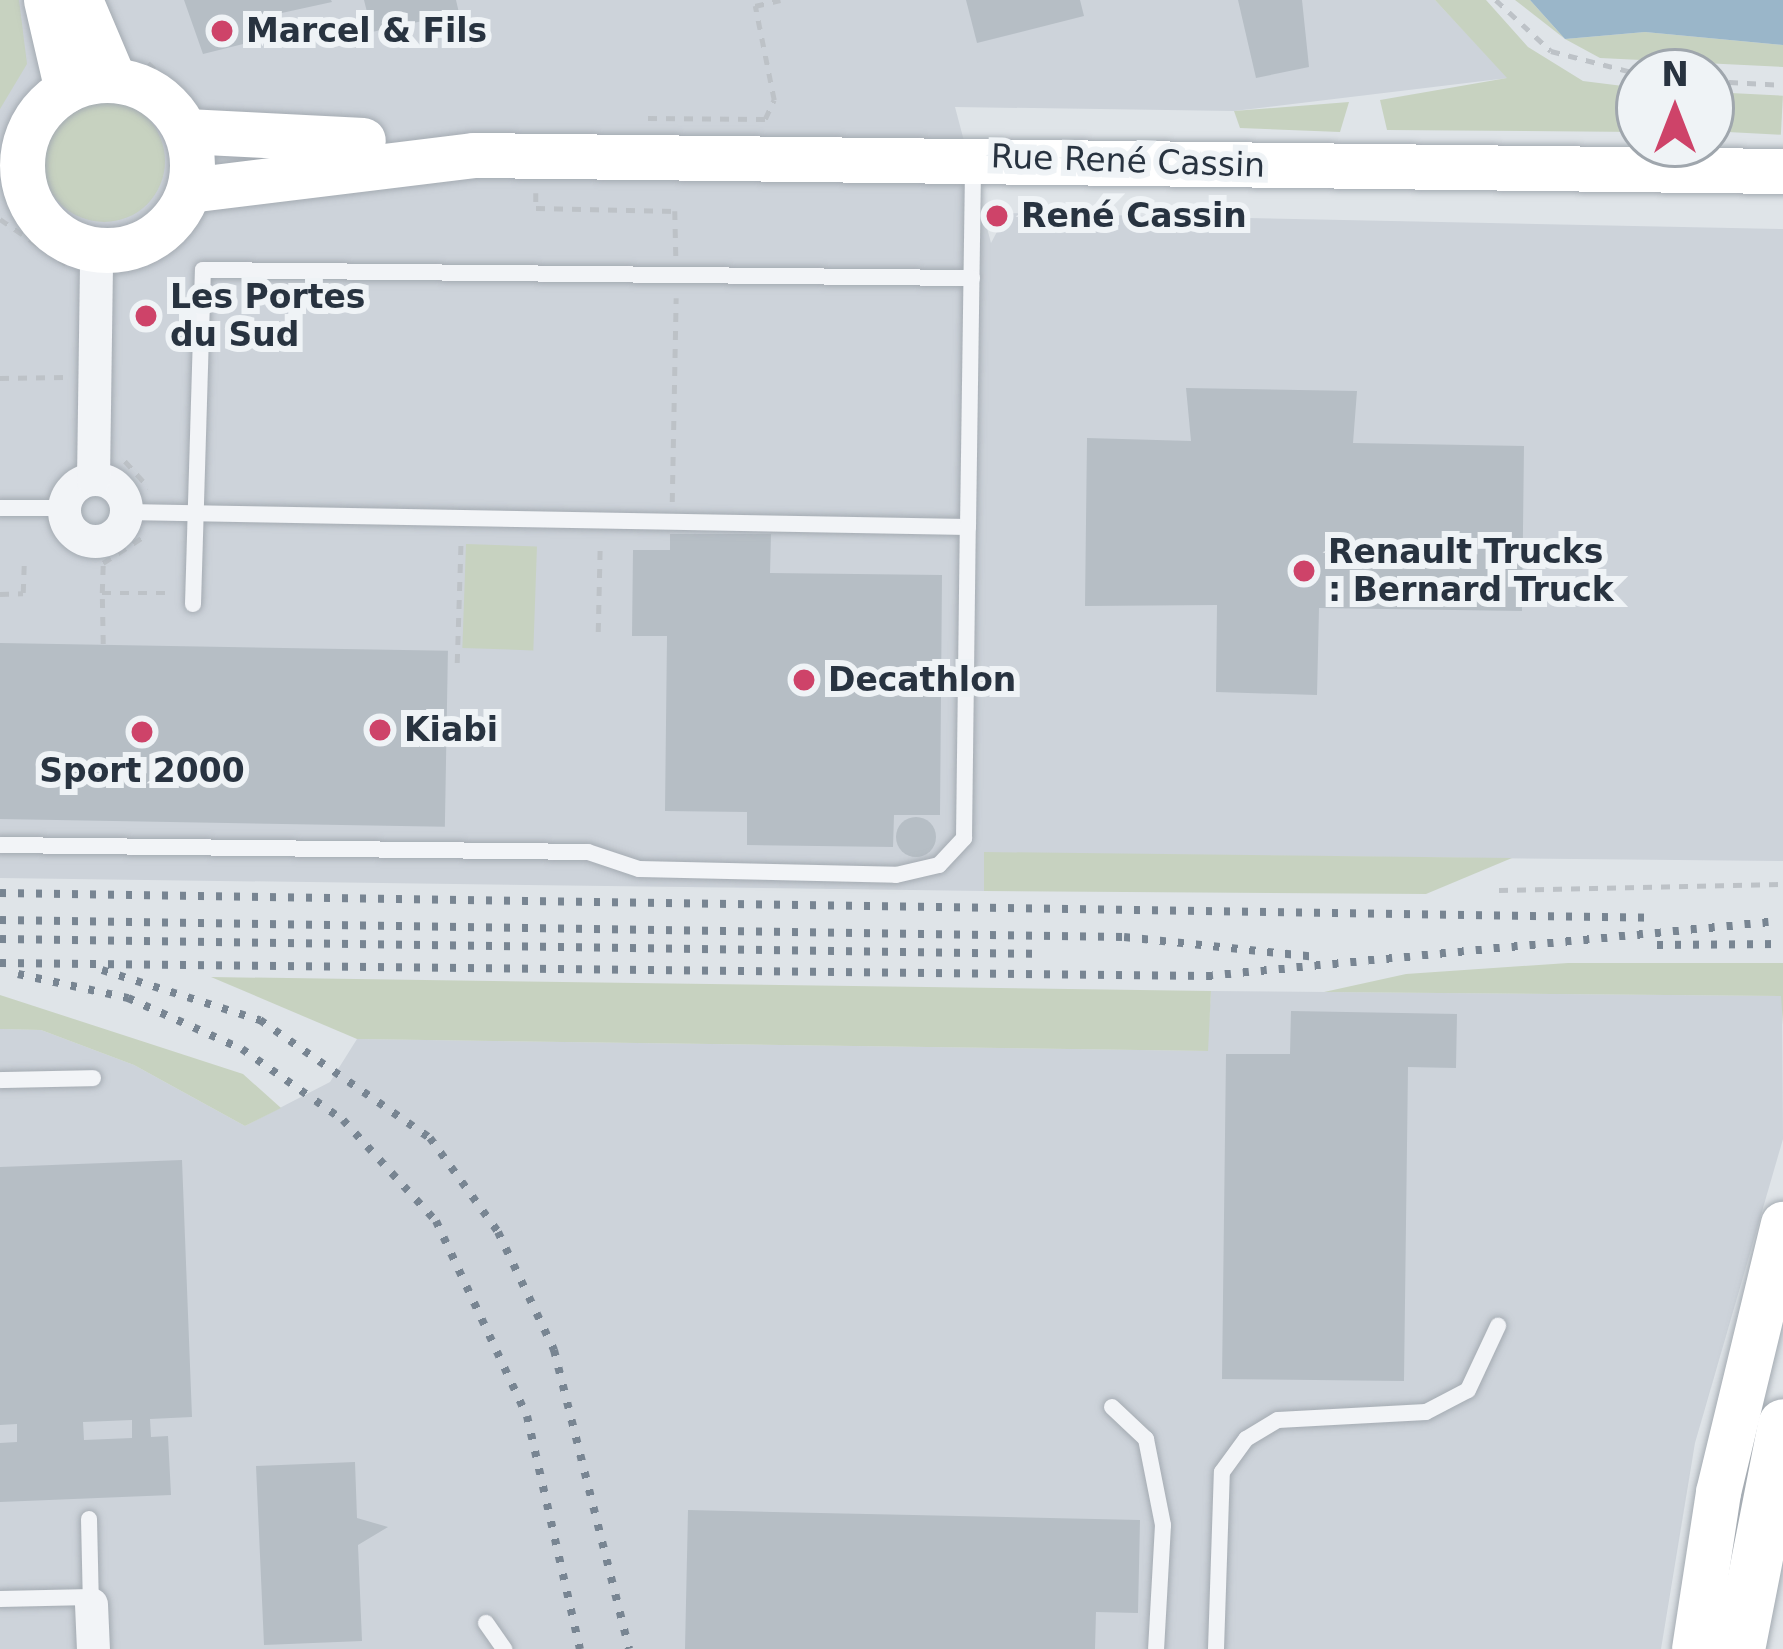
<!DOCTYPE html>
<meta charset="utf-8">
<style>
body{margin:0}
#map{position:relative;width:1783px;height:1649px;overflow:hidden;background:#dfe4e8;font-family:"DejaVu Sans",sans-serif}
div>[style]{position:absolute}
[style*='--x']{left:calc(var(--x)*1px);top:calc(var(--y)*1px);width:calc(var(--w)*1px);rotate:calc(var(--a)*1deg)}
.built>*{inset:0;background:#cdd3da}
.green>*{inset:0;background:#c7d2c0;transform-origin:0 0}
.round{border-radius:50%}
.water>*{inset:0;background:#9ab6c9}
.building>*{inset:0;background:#b6bec5;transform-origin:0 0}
.path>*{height:4.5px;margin-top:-2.25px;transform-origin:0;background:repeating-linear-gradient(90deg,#bdc2c7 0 9px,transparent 0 18px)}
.roads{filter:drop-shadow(0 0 3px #a4abb2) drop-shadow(0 0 3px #a4abb2)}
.service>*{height:16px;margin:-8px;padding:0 8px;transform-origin:8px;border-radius:8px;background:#f2f4f7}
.minor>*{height:33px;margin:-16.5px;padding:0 16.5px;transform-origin:16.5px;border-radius:16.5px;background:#f2f4f7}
.minor>.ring{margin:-16.5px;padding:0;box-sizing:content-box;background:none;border:33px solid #f2f4f7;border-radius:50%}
.secondary>*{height:45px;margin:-22.5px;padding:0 22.5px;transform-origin:22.5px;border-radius:22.5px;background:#fff}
.secondary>.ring{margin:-22.5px;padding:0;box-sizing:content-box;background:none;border:45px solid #fff;border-radius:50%}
.primary>*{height:51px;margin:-25.5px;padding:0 25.5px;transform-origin:25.5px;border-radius:25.5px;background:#fff}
.rail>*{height:8px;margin-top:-4px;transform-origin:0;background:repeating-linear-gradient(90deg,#788592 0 6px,transparent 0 18px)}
.dots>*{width:33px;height:33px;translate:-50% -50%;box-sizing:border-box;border:6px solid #eff3f6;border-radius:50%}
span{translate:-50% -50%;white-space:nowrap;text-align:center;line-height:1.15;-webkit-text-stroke:12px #eff3f6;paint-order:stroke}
.poi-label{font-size:33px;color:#283340;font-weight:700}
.left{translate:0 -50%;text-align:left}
.street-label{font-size:33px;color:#283340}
.north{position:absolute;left:1615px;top:48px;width:120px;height:120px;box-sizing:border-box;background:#eff3f6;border:3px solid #9fa6ad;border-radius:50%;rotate:0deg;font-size:33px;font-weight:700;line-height:48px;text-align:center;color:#283340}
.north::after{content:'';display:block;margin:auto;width:42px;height:54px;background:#ce4369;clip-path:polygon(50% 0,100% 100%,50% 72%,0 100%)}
</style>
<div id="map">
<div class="built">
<i style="clip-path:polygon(0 0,1435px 0,1508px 78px,1234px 111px,955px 107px,991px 243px,1007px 213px,1783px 229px,1783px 861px,985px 853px,984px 891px,0 878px)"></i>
<i style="clip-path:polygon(1211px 991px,1782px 996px,1783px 1139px,1695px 1443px,1661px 1649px,0 1649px,0 1029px,41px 1030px,134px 1065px,245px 1126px,330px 1082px,357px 1039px,1207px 1051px)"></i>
</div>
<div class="green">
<i style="clip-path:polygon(0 0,19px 0,27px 64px,0 109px)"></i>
<i style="clip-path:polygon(1435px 0,1486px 0,1528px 47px,1583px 81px,1639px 88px,1639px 132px,1387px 130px,1380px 100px,1507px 78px)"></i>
<i style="clip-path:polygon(1515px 0,1530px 0,1565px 39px,1645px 32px,1783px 45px,1783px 67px,1600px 58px,1565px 39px)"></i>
<i style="left:1711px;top:92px;width:72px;height:39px;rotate:3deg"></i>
<i class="round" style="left:43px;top:100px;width:122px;height:122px"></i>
<i style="clip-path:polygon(1349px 102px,1340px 132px,1240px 128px,1234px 111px)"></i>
<i style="left:466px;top:544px;width:71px;height:104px;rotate:2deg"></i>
<i style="clip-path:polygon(984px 852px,1512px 858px,1426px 894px,984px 891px)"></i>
<i style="clip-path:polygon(1568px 963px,1783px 963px,1783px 1025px,1781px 996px,1324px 992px,1406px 974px)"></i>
<i style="clip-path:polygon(211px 977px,1211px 991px,1208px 1051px,357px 1039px)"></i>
<i style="clip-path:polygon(0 995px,243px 1074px,281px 1108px,245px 1126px,134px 1065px,41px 1030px,0 1029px)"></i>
</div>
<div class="water">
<i style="clip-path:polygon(1530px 0,1783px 0,1783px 45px,1645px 32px,1565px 39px)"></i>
</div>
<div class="building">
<i style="clip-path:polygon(184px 0,331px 0,332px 2px,250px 20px,255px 41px,203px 54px)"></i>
<i style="clip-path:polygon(364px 0,456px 0,459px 13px,372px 32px)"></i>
<i style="clip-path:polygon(966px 0,1080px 0,1084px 16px,977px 43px)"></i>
<i style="clip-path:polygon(1238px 0,1302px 0,1309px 67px,1256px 78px)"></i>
<i style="clip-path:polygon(1186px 388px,1357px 391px,1353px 443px,1524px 446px,1522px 611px,1319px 608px,1317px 695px,1216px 692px,1217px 605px,1085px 606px,1087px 438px,1191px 441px)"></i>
<i style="clip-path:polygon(670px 534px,771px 534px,770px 573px,942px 575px,940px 815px,894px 815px,893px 847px,747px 845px,747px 812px,665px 811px,667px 636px,632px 636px,633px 550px,670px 550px)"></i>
<i style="left:0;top:643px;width:448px;height:176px;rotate:1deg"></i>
<i class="round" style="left:896px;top:817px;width:40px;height:40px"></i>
<i style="clip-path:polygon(1291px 1011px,1457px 1014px,1456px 1068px,1408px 1067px,1404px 1381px,1222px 1379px,1226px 1054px,1290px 1054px)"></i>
<i style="clip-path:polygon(evenodd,182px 1160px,192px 1417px,150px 1419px,151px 1437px,168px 1436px,171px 1495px,0 1502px,0 1443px,17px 1442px,17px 1424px,0 1425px,0 1167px,182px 1160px,132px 1420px,132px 1438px,84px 1440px,83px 1422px,132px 1420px)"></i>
<i style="clip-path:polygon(355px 1462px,357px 1518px,388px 1527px,358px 1545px,362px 1641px,264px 1645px,256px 1466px)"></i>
<i style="clip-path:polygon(688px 1510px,1140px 1520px,1138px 1613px,1096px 1612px,1095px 1649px,685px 1649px)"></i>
</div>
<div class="path">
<i style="--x:1496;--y:0;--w:75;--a:42.8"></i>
<i style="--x:1551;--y:51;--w:91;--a:14.6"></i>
<i style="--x:148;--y:63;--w:49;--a:42.5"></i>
<i style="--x:1634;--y:73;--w:61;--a:87.2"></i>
<i style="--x:1711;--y:81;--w:72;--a:3.2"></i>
<i style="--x:648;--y:118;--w:117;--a:0.5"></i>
<i style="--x:765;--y:119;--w:21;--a:-65"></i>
<i style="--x:774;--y:100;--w:96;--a:-101.4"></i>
<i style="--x:755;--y:6;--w:26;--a:-13"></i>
<i style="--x:536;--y:193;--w:15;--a:90"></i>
<i style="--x:536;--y:208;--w:139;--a:1.2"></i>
<i style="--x:675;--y:211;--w:45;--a:88.7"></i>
<i style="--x:0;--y:219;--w:80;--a:34.3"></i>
<i style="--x:0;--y:378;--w:66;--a:-0.9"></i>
<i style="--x:125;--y:461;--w:36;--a:48"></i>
<i style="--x:672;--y:502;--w:204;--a:-88.9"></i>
<i style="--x:102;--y:593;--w:30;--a:-88"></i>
<i style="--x:103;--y:563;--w:51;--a:-33.1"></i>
<i style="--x:0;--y:594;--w:23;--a:-2"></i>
<i style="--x:23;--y:593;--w:31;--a:-88"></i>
<i style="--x:598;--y:632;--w:88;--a:-88.7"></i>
<i style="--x:103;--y:644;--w:51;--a:-91.1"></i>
<i style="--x:102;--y:593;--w:71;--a:0"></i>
<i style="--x:457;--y:663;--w:126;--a:-88.2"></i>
<i style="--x:1499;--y:890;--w:284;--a:-1.2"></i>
</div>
<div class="roads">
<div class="service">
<i style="--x:0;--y:508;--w:63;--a:0"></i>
<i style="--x:126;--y:512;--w:842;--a:1.02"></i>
<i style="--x:968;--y:527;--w:363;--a:-89.2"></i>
<i style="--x:193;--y:604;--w:334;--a:-88.3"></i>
<i style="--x:203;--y:270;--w:769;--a:0.6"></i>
<i style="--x:0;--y:845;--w:588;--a:0.68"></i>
<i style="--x:588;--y:852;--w:54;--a:18.4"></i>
<i style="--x:639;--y:869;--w:257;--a:1.3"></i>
<i style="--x:896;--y:875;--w:44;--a:-13.1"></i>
<i style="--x:939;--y:865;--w:37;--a:-47"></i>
<i style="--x:964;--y:838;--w:311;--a:-89.3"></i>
<i style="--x:0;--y:1080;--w:93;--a:-1.2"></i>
<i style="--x:1112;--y:1407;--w:47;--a:43.3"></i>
<i style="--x:1146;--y:1439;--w:88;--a:78.8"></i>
<i style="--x:1163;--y:1525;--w:124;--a:93.2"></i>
<i style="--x:89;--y:1519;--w:85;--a:88.7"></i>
<i style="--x:0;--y:1599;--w:91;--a:-1.3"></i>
<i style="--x:486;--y:1623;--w:32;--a:55"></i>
<i style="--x:1216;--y:1649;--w:177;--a:-88.1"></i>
<i style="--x:1222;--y:1472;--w:41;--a:-54"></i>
<i style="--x:1246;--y:1439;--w:37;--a:-31"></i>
<i style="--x:1278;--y:1420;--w:148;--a:-3.1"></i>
<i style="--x:1426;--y:1412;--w:47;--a:-27.6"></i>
<i style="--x:1468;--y:1390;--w:71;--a:-64.9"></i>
</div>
<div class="minor">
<i class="ring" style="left:64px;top:479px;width:29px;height:29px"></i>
<i style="--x:93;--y:479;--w:229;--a:-89.2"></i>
<i style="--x:91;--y:1604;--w:45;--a:87.5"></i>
</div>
<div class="secondary">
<i style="--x:46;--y:0;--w:92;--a:76.9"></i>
<i style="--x:80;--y:0;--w:87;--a:67"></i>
<i class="ring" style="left:22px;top:80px;width:125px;height:125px"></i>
<i style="--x:186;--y:131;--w:177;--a:2.9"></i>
<i style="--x:189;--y:190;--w:286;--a:-7"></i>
<i style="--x:473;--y:155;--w:1310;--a:0.7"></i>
<i style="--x:1694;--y:1649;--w:159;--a:-81.3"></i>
<i style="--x:1718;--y:1492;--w:276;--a:-76.4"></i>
</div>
<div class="primary">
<i style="--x:1739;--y:1649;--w:229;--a:-78.9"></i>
</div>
</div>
<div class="rail">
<i style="--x:0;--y:893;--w:1656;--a:0.86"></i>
<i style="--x:0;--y:920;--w:1124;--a:0.87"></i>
<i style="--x:1124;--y:937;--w:196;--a:5.9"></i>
<i style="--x:0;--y:939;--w:1044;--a:0.82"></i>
<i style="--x:1657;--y:945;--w:126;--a:-0.5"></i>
<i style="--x:0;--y:963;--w:1207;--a:0.62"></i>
<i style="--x:1207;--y:976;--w:576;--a:-5.48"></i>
<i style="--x:102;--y:970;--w:166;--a:17.6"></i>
<i style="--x:260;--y:1020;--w:207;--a:34.8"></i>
<i style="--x:430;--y:1138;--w:116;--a:54.1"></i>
<i style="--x:498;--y:1232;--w:131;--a:64.6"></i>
<i style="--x:554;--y:1350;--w:308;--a:75.9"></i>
<i style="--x:18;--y:974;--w:113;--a:12.3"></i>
<i style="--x:128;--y:998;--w:125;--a:24.1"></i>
<i style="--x:242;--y:1049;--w:123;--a:35.1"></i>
<i style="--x:343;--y:1120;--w:137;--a:47.4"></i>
<i style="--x:436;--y:1221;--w:215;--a:65"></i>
<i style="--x:527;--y:1416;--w:239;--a:77.2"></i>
</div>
<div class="dots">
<i style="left:222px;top:31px;background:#ce4369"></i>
<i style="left:997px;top:216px;background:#ce4369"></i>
<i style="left:146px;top:316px;background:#ce4369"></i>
<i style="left:1304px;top:571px;background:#ce4369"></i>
<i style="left:804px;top:680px;background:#ce4369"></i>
<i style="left:380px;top:730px;background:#ce4369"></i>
<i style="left:142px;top:732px;background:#ce4369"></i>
</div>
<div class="poi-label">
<span class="left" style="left:246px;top:31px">Marcel &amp; Fils</span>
<span class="left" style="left:1021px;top:216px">René Cassin</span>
<span class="left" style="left:170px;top:316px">Les Portes<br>du Sud</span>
<span class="left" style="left:1328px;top:571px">Renault Trucks<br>: Bernard Truck</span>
<span class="left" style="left:828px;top:680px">Decathlon</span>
<span class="left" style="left:404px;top:730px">Kiabi</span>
<span style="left:142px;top:771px">Sport 2000</span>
</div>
<div class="street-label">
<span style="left:1128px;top:161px;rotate:2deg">Rue René Cassin</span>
</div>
<div class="north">N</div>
</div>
